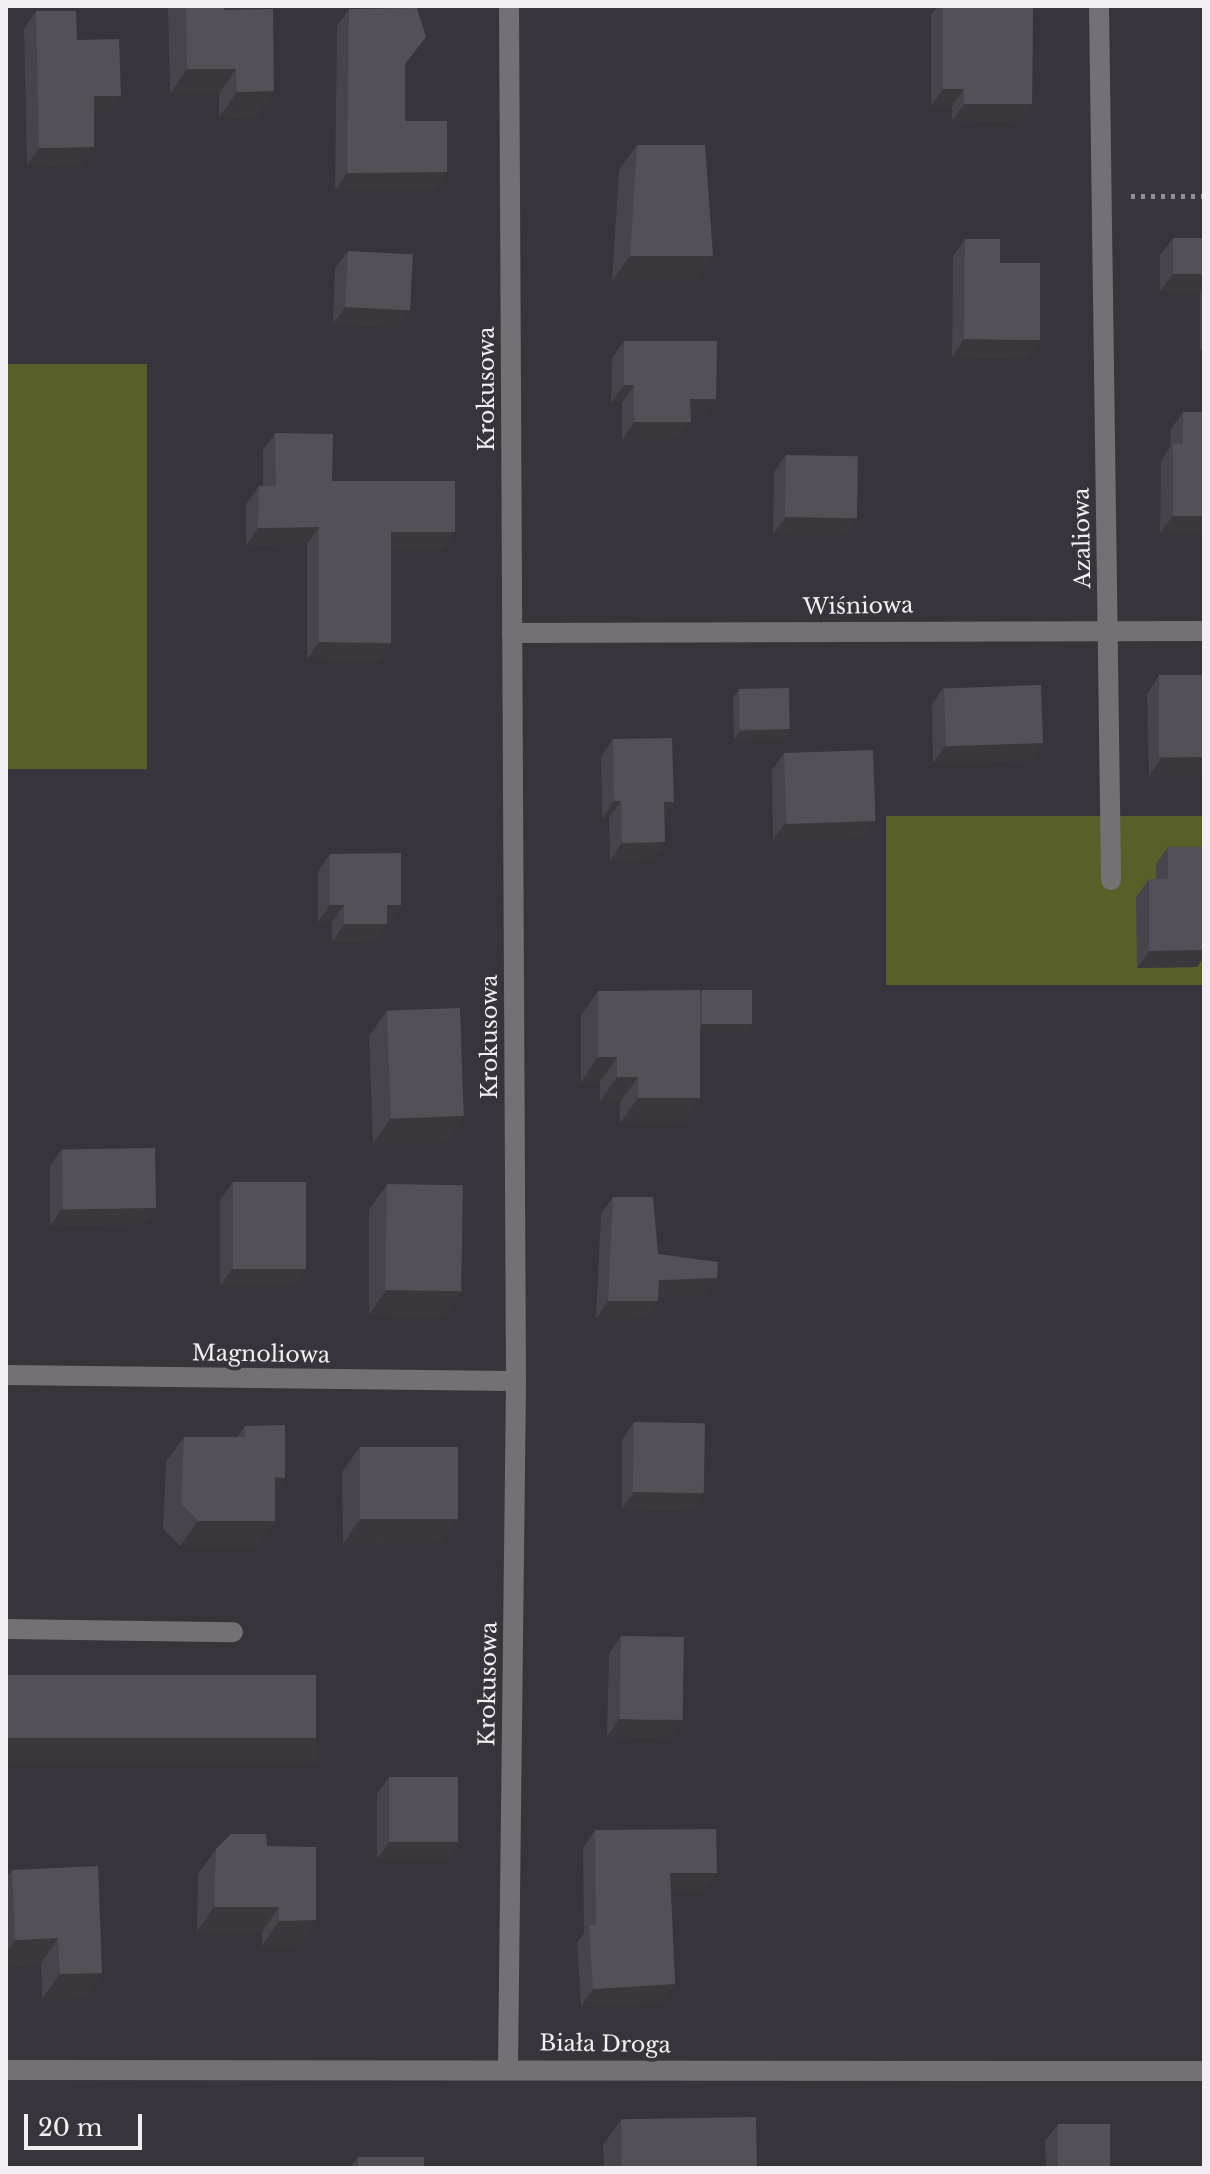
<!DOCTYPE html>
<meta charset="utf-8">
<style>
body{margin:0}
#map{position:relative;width:1210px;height:2174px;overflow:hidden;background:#39333b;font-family:"Libre Baskerville",serif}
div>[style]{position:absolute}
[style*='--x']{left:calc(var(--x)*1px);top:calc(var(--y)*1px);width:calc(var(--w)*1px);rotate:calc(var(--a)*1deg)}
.green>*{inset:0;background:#595f29;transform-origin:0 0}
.path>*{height:5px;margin-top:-2.5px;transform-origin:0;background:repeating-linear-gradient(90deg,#938e95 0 4px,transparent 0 10px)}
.minor>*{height:20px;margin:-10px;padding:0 10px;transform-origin:10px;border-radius:10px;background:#747174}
.wall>*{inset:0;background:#49444b}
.shaded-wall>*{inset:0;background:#3c373d;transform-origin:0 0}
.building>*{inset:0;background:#554f57;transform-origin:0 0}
span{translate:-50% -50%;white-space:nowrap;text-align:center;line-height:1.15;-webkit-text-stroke:8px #39333b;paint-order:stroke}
.street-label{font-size:22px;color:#f2eef3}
.frame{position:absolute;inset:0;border:8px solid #f2eef3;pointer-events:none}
.scale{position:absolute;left:24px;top:2114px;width:118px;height:36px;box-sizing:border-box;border:4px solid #f2eef3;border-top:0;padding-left:10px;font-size:24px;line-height:28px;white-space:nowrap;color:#f2eef3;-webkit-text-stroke:6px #39333b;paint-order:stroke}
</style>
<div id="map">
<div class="green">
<i style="left:6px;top:364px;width:141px;height:405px"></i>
<i style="left:1204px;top:816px;width:169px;height:318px;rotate:90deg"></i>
</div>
<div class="path">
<i style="--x:1131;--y:196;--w:73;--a:0"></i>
</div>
<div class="minor">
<i style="--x:1099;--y:6;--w:874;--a:89.21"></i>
<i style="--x:512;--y:633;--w:692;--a:-0.17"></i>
<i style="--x:6;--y:1375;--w:510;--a:0.67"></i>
<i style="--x:6;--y:1629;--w:227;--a:0.8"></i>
<i style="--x:508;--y:2067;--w:686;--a:-89.33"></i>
<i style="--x:516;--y:1381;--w:1375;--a:-90.29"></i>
<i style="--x:6;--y:2070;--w:1198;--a:0.05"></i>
</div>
<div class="wall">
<i style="clip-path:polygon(168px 6px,224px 6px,224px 10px,274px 91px,257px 116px,219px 117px,219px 94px,170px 94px)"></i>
<i style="clip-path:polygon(938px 6px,1033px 6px,1032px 104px,1020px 122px,952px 121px,952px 106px,931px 106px,931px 15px)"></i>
<i style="clip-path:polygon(349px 9px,405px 65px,405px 121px,447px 172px,435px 190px,335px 190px,337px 26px)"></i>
<i style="clip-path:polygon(36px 11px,77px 40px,121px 96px,108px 113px,94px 113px,82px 164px,27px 165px,24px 29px)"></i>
<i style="clip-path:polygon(637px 145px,695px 281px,612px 281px,619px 170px)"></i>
<i style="clip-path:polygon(1173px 238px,1204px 238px,1204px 350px,1200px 350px,1200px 292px,1160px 291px,1160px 255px)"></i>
<i style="clip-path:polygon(965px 239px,1000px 263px,1040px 340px,1027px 358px,952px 357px,953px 257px)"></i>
<i style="clip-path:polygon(348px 251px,411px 310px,398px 327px,333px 324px,335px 268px)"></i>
<i style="clip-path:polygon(624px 341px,716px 399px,704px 416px,691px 416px,678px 439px,622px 440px,622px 403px,611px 403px,612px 358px)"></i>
<i style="clip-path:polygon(1183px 412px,1204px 412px,1204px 533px,1160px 533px,1161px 461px,1170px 447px,1171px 429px)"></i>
<i style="clip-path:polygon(275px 433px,332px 481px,443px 549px,391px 549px,391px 643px,378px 660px,307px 659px,307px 544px,246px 545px,246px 504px,259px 486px,263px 486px,263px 450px)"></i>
<i style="clip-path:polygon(786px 455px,846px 535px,773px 534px,774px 472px)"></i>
<i style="clip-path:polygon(1204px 675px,1204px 774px,1149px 776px,1147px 694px,1159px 676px)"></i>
<i style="clip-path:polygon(944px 687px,1030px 761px,933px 763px,932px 704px)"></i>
<i style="clip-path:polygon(739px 689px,790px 729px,784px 738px,734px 740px,733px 698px)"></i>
<i style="clip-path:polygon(613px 739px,674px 802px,664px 815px,665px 842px,653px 859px,610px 860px,609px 818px,602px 819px,601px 757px)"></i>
<i style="clip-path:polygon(784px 753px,863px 838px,773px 840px,772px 770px)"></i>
<i style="clip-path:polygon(1168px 847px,1197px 967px,1137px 968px,1136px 897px,1149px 879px,1156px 879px,1156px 864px)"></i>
<i style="clip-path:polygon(330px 854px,401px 905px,389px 922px,387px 922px,375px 941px,332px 942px,332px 922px,318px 922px,318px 871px)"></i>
<i style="clip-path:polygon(702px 990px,752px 1024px,746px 1033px,700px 1033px,700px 1098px,683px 1123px,620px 1123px,620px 1102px,600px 1102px,600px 1082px,581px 1082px,581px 1016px,598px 991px,700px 993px)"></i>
<i style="clip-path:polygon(387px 1011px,446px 1142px,373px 1144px,369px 1036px)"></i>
<i style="clip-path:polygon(62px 1149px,144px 1225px,50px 1226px,50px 1166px)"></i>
<i style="clip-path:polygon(233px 1182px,294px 1286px,220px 1286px,220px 1200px)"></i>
<i style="clip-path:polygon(387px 1184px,462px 1290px,445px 1316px,369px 1315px,369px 1210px)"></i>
<i style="clip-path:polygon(613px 1197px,658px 1254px,705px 1296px,658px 1297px,646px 1318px,596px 1319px,601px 1214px)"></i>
<i style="clip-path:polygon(634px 1422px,693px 1510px,622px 1509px,622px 1440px)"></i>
<i style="clip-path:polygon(245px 1426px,285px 1478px,275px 1493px,275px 1521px,257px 1546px,180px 1546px,163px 1529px,166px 1462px,184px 1437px,237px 1437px)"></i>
<i style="clip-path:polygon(360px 1447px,440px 1543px,343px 1544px,342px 1472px)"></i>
<i style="clip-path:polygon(621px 1636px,670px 1738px,607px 1737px,609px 1654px)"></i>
<i style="clip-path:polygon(389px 1777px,459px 1842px,447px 1859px,377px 1859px,377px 1794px)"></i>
<i style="clip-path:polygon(595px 1830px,705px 1890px,671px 1890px,675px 1984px,663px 2002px,581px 2006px,577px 1943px,584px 1933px,583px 1848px)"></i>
<i style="clip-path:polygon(267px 1846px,316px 1920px,299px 1946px,262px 1946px,262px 1932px,197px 1932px,198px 1874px,216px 1849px)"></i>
<i style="clip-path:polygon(12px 1870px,102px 1973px,84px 1998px,42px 1999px,41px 1964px,6px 1965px,6px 1878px)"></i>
<i style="clip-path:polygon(621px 2120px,757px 2168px,604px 2168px,603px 2145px)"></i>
<i style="clip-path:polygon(1058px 2124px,1110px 2168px,1046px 2168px,1045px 2141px)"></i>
<i style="clip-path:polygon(358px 2157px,424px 2168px,350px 2168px)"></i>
</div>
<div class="shaded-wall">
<i style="clip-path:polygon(187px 69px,236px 69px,219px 94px,170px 94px)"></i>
<i style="clip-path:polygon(943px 89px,964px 89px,952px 106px,931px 106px)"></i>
<i style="clip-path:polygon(274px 91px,257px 116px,219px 117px,237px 92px)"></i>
<i style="clip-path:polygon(94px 96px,121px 96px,108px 113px,81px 114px)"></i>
<i style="clip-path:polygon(964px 104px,1032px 104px,1020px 122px,952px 121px)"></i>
<i style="clip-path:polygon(94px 147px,82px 164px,27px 165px,39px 148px)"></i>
<i style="clip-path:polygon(447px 172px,435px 190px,335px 190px,347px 173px)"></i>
<i style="clip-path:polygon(630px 256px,713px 256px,695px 281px,612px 281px)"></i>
<i style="clip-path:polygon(1173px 274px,1204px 274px,1204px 286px,1200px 292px,1160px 291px)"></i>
<i style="clip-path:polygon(345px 307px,411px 310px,398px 327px,333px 324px)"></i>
<i style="clip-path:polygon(964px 339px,1040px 340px,1027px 358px,952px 357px)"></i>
<i style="clip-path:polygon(624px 385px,634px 385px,622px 403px,611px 403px)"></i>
<i style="clip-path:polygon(690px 399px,716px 399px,704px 416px,678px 416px)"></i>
<i style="clip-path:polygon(634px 422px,691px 422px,678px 439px,622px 440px)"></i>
<i style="clip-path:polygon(1173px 516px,1204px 516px,1204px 533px,1160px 533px)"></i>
<i style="clip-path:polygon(786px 517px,858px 517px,846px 535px,773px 534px)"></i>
<i style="clip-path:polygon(319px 527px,307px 544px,246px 545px,258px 528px)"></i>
<i style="clip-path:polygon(391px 532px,455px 532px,443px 549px,379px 549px)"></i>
<i style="clip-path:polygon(319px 642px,391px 643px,378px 660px,307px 659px)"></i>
<i style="clip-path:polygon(790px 729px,784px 738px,734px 740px,740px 731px)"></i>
<i style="clip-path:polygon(1043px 743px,1030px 761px,933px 763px,945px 746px)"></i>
<i style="clip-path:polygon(1204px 757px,1204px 774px,1149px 776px,1161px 758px)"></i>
<i style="clip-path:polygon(614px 801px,621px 801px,609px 818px,602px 819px)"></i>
<i style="clip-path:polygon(664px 802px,674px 802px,661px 819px)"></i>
<i style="clip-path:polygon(875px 821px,863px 838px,773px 840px,786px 822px)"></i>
<i style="clip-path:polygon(665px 842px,653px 859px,610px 860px,622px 843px)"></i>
<i style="clip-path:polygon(330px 905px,344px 905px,332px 922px,318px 922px)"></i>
<i style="clip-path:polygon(387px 905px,401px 905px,389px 922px,375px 922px)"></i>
<i style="clip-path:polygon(344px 924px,387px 924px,375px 941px,332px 942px)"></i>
<i style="clip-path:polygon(1204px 942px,1204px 957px,1197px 967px,1137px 968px,1149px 951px)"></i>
<i style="clip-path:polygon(702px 1024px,752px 1024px,746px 1033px,696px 1033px)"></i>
<i style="clip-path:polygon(598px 1057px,617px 1057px,600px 1082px,581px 1082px)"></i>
<i style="clip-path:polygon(617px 1077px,638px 1077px,620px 1102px,600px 1102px)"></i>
<i style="clip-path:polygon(638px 1098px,700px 1098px,683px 1123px,620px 1123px)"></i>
<i style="clip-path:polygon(464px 1116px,446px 1142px,373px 1144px,390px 1119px)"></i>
<i style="clip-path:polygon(156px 1208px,144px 1225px,50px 1226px,62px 1209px)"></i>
<i style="clip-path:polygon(232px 1269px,306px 1269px,294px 1286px,220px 1286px)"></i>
<i style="clip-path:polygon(717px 1278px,705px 1296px,646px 1298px,659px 1280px)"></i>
<i style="clip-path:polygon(386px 1290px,462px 1290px,445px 1316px,369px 1315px)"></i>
<i style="clip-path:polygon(608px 1301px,658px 1301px,646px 1318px,596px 1319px)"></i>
<i style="clip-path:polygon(275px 1477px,285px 1478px,268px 1503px)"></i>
<i style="clip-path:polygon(634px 1492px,705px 1492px,693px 1510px,622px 1509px)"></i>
<i style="clip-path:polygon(458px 1518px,440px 1543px,343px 1544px,360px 1519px)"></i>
<i style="clip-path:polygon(198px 1521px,275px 1521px,257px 1546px,180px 1546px)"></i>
<i style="clip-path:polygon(619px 1719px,682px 1721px,670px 1738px,607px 1737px)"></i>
<i style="left:6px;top:1738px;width:310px;height:25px"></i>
<i style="clip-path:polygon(389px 1842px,459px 1842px,447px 1859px,377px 1859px)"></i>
<i style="clip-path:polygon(670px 1873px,717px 1873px,705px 1890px,657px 1891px)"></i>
<i style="clip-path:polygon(214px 1907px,279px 1907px,262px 1932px,197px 1932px)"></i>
<i style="clip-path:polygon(316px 1920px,299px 1946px,262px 1946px,279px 1921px)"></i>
<i style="clip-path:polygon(58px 1938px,41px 1964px,6px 1965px,6px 1953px,15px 1940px)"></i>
<i style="clip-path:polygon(102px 1973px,84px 1998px,42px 1999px,60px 1974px)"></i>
<i style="clip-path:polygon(675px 1984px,663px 2002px,581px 2006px,593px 1989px)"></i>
</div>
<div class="building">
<i style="clip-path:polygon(186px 6px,224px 6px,224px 10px,273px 9px,274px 91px,237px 92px,236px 69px,187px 69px)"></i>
<i style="clip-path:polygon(943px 6px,1033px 6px,1032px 104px,964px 104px,964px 89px,943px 89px)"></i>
<i style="clip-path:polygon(417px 8px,426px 37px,405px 64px,405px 121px,447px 121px,447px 172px,347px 173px,349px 9px)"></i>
<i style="clip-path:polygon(36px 11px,76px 11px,77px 40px,119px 39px,121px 96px,94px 96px,94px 147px,39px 148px)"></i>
<i style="clip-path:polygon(637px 145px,705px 145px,713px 256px,630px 256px)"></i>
<i style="left:1173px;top:238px;width:31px;height:36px"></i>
<i style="clip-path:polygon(965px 239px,1000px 239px,1000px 263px,1040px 263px,1040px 340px,964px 339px)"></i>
<i style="left:348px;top:251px;width:65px;height:56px;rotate:3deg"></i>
<i style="clip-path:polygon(624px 341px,717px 341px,716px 399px,690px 399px,691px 422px,634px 422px,634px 385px,624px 385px)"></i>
<i style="clip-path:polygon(1183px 412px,1204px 412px,1204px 516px,1173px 516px,1173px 444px,1183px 444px)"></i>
<i style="clip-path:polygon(275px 433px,333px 434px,332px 481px,455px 481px,455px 532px,391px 532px,391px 643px,319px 642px,319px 527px,258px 528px,259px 486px,276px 486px)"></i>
<i style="left:786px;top:455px;width:72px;height:62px;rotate:1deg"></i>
<i style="left:1204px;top:675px;width:82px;height:45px;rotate:90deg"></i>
<i style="left:1041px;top:685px;width:58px;height:97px;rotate:88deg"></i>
<i style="left:789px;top:688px;width:41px;height:50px;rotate:89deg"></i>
<i style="clip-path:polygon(672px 738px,674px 802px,664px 802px,665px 842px,622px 843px,621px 801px,614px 801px,613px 739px)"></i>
<i style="left:873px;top:750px;width:71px;height:89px;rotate:88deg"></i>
<i style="clip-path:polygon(1168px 847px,1204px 847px,1204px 950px,1149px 951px,1149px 879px,1168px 879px)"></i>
<i style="clip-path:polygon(401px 853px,401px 905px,387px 905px,387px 924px,344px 924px,344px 905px,330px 905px,330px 854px)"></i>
<i style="clip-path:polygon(700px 990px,700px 1098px,638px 1098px,638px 1077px,617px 1077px,617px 1057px,598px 1057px,598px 991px)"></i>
<i style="left:702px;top:990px;width:50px;height:34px"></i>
<i style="left:460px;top:1008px;width:108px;height:73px;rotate:88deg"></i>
<i style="left:155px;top:1148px;width:60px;height:93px;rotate:89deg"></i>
<i style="left:233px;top:1182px;width:73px;height:87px"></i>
<i style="left:387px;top:1184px;width:76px;height:106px;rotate:1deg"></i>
<i style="clip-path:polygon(613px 1197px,653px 1197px,658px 1254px,718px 1262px,717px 1278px,659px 1280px,658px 1301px,608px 1301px)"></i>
<i style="left:634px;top:1422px;width:71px;height:70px;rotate:1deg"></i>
<i style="clip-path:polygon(285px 1425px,285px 1478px,275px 1477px,275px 1521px,198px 1521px,181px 1504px,184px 1437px,245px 1437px,245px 1426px)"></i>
<i style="left:360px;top:1447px;width:98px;height:72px"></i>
<i style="left:621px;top:1636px;width:63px;height:83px;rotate:1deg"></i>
<i style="left:6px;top:1675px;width:310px;height:63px"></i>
<i style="left:389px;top:1777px;width:69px;height:65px"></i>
<i style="clip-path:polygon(716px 1829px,717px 1873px,670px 1873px,675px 1984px,593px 1989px,589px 1925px,596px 1925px,595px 1830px)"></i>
<i style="clip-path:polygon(231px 1834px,266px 1834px,267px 1846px,316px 1847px,316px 1920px,279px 1921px,279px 1907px,214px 1907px,216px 1849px)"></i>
<i style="clip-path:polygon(98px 1866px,102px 1973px,60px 1974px,58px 1938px,15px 1940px,12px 1870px)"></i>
<i style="left:756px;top:2117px;width:51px;height:135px;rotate:89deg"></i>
<i style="left:1058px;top:2124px;width:52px;height:44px"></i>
<i style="left:358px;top:2157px;width:66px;height:11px"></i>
</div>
<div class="street-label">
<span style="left:487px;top:389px;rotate:-90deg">Krokusowa</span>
<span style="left:1082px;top:538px;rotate:-91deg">Azaliowa</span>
<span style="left:858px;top:606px;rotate:-1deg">Wiśniowa</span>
<span style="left:490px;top:1037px;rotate:-90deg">Krokusowa</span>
<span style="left:261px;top:1354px;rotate:1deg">Magnoliowa</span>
<span style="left:488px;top:1684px;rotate:-89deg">Krokusowa</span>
<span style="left:605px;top:2044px;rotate:1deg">Biała Droga</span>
</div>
<div class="frame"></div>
<div class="scale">20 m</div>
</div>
